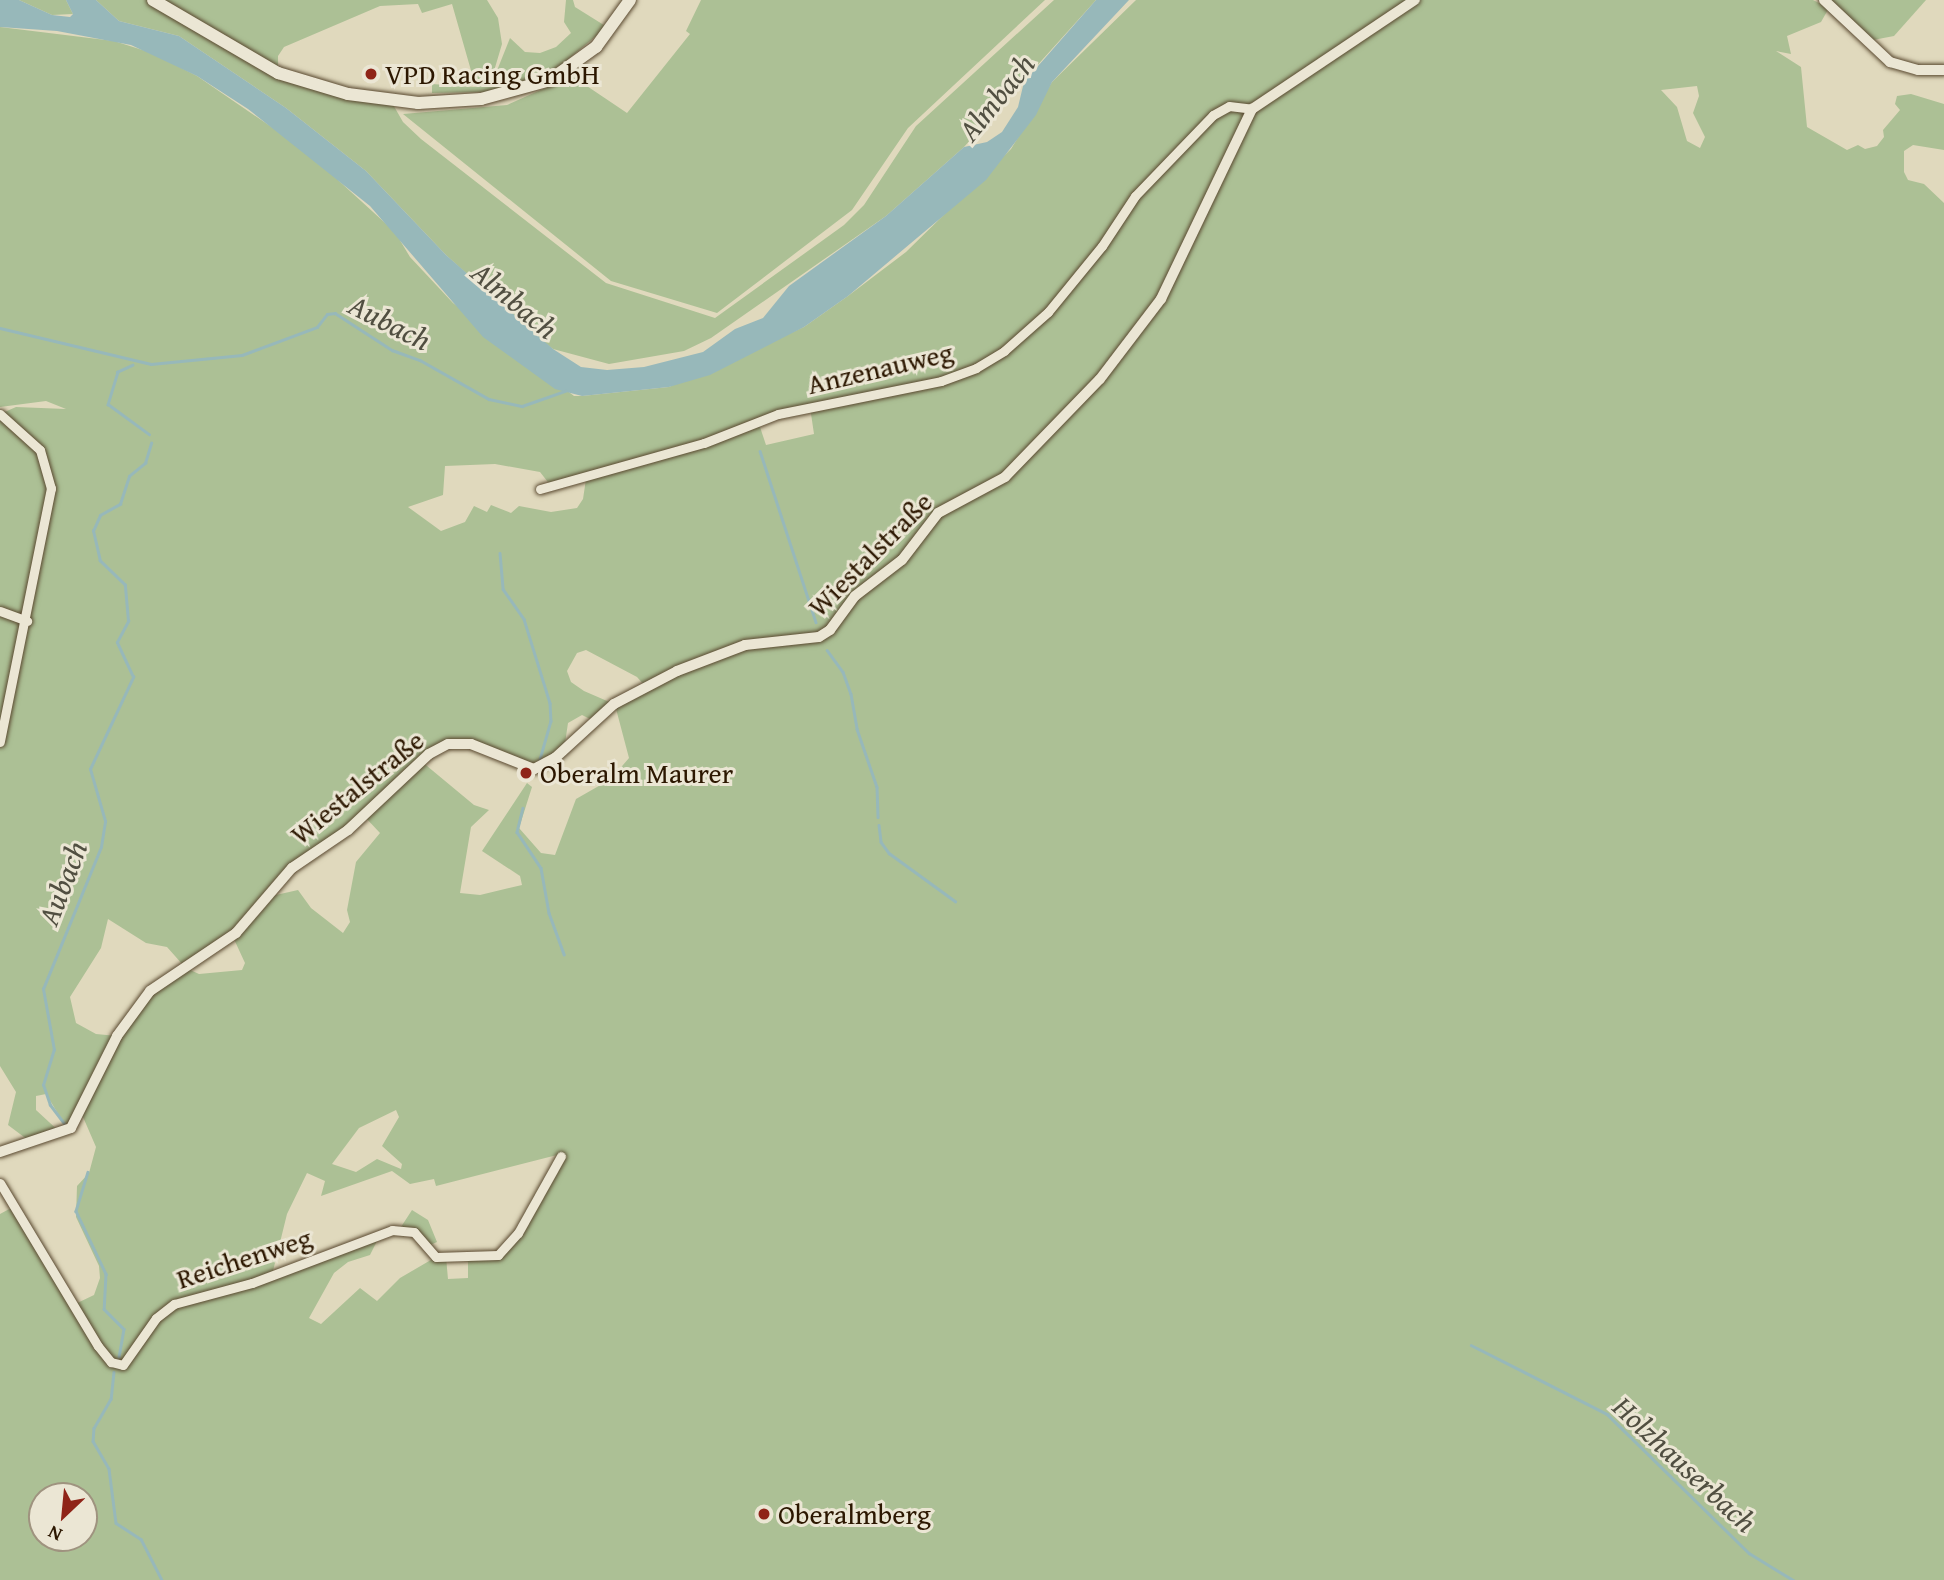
<!DOCTYPE html>
<meta charset="utf-8">
<style>
body{margin:0}
#map{position:relative;width:1944px;height:1580px;overflow:hidden;background:#e0d9bd;font-family:"Gentium Book Plus",serif}
div>[style]{position:absolute}
[style*='--x']{left:calc(var(--x)*1px);top:calc(var(--y)*1px);width:calc(var(--w)*1px);rotate:calc(var(--a)*1deg)}
.green>*{inset:0;background:#acc095}
.water>*{inset:0;background:#97b8ba}
.stream>*{height:2.5px;margin:-1.25px;padding:0 1.25px;transform-origin:1.25px;border-radius:1.25px;background:#97b8ba}
.roads{filter:drop-shadow(0 0 2px #59482f) drop-shadow(0 0 2px #59482f)}
.minor>*{height:9px;margin:-4.5px;padding:0 4.5px;transform-origin:4.5px;border-radius:4.5px;background:#ebe6d4}
.tertiary>*{height:10px;margin:-5px;padding:0 5px;transform-origin:5px;border-radius:5px;background:#ebe6d4}
.secondary>*{height:12px;margin:-6px;padding:0 6px;transform-origin:6px;border-radius:6px;background:#ebe6d4}
.dots>*{width:19px;height:19px;translate:-50% -50%;box-sizing:border-box;border:4px solid #ebe6d4;border-radius:50%}
span{translate:-50% -50%;white-space:nowrap;text-align:center;line-height:1.15;-webkit-text-stroke:6px #ebe6d4;paint-order:stroke}
.poi-label{font-size:28px;color:#2c1700}
.left{translate:0 -50%;text-align:left}
.street-label{font-size:28px;color:#2c1700}
.water-label{font-size:30px;color:#514f41;font-style:italic}
.north{position:absolute;left:28px;top:1482px;width:70px;height:70px;box-sizing:border-box;background:#ebe6d4;border:2px solid #9f937f;border-radius:50%;rotate:206deg;font-size:19px;font-weight:700;line-height:28px;text-align:center;color:#2c1700}
.north::after{content:'';display:block;margin:auto;width:24px;height:32px;background:#8f2418;clip-path:polygon(50% 0,100% 100%,50% 72%,0 100%)}
</style>
<div id="map">
<div class="green">
<i style="clip-path:polygon(19px 0,66px 0,73px 14px,52px 15px)"></i>
<i style="clip-path:polygon(96px 0,487px 0,498px 18px,502px 44px,494px 71px,480px 80px,474px 81px,452px 4px,422px 13px,418px 4px,380px 6px,284px 47px,278px 56px,278px 73px,391px 101px,403px 122px,421px 139px,606px 283px,715px 318px,844px 225px,864px 205px,916px 126px,1054px 0,1096px 0,964px 147px,886px 216px,711px 338px,684px 351px,609px 364px,553px 349px,537px 337px,446px 255px,366px 171px,286px 108px,179px 36px,119px 21px)"></i>
<i style="clip-path:polygon(566px 0,573px 0,575px 7px,607px 27px,561px 65px,540px 77px,485px 92px,432px 93px,432px 84px,474px 87px,494px 78px,510px 38px,525px 52px,540px 53px,556px 47px,571px 33px,564px 22px)"></i>
<i style="clip-path:polygon(701px 0,1045px 0,908px 128px,852px 210px,717px 313px,611px 281px,403px 114px,507px 105px,572px 76px,627px 113px,690px 34px,686px 31px)"></i>
<i style="clip-path:polygon(evenodd,1136px 0,1813px 0,1829px 8px,1821px 22px,1787px 36px,1791px 54px,1776px 51px,1801px 67px,1807px 127px,1847px 150px,1858px 145px,1865px 149px,1877px 146px,1884px 137px,1883px 130px,1900px 110px,1895px 104px,1897px 96px,1911px 94px,1944px 104px,1944px 150px,1913px 145px,1904px 151px,1904px 172px,1908px 180px,1924px 184px,1944px 203px,1944px 1580px,0 1580px,0 1214px,13px 1207px,71px 1306px,94px 1295px,100px 1278px,99px 1266px,76px 1217px,77px 1186px,89px 1173px,96px 1147px,83px 1117px,65px 1125px,46px 1094px,36px 1096px,36px 1110px,62px 1134px,28px 1140px,8px 1125px,16px 1092px,0 1066px,0 414px,16px 407px,66px 409px,46px 401px,0 407px,0 27px,114px 41px,152px 53px,197px 76px,305px 150px,395px 232px,410px 257px,453px 303px,574px 396px,582px 396px,669px 387px,804px 327px,848px 296px,906px 252px,1011px 149px,1052px 82px,1136px 0,1697px 86px,1699px 96px,1693px 113px,1705px 137px,1700px 148px,1687px 141px,1677px 107px,1661px 90px,1697px 86px,1136px 0,810px 407px,814px 434px,766px 445px,758px 421px,810px 407px,1136px 0,495px 464px,540px 472px,551px 486px,586px 479px,583px 499px,577px 508px,551px 512px,519px 506px,511px 513px,491px 505px,487px 512px,474px 506px,465px 522px,441px 531px,408px 507px,443px 495px,445px 466px,495px 464px,1136px 0,586px 650px,637px 677px,645px 686px,614px 704px,584px 691px,571px 682px,567px 671px,577px 653px,586px 650px,1136px 0,615px 705px,629px 758px,611px 779px,576px 799px,555px 855px,541px 853px,519px 828px,532px 787px,527px 783px,482px 851px,520px 876px,522px 885px,480px 895px,460px 893px,471px 827px,489px 810px,474px 805px,421px 761px,458px 743px,534px 769px,564px 750px,568px 723px,582px 715px,590px 719px,615px 705px,1136px 0,364px 816px,380px 833px,356px 862px,347px 910px,350px 922px,343px 933px,311px 908px,298px 890px,267px 897px,303px 860px,364px 816px,1136px 0,108px 919px,146px 943px,167px 947px,183px 965px,128px 1018px,117px 1036px,96px 1034px,76px 1023px,70px 997px,101px 948px,108px 919px,1136px 0,233px 937px,245px 963px,242px 970px,199px 974px,186px 968px,233px 937px,1136px 0,396px 1110px,399px 1117px,382px 1146px,402px 1164px,401px 1169px,377px 1159px,356px 1172px,332px 1164px,359px 1128px,396px 1110px,1136px 0,557px 1155px,503px 1252px,468px 1259px,468px 1278px,448px 1279px,446px 1257px,436px 1257px,400px 1278px,377px 1301px,360px 1288px,321px 1324px,309px 1318px,334px 1273px,348px 1262px,370px 1255px,380px 1235px,272px 1275px,287px 1214px,307px 1173px,325px 1181px,321px 1196px,392px 1171px,410px 1184px,434px 1179px,436px 1186px,557px 1155px,1136px 0,42px 1496px,84px 1496px,84px 1538px,42px 1538px,42px 1496px)"></i>
<i style="clip-path:polygon(1831px 0,1926px 0,1894px 36px,1873px 40px)"></i>
<i style="clip-path:polygon(412px 1210px,428px 1220px,437px 1242px,430px 1245px,419px 1236px,399px 1230px)"></i>
</div>
<div class="water">
<i style="clip-path:polygon(0 0,19px 0,52px 15px,70px 17px,73px 14px,66px 0,96px 0,119px 21px,179px 36px,286px 108px,366px 171px,446px 255px,553px 349px,581px 367px,607px 370px,644px 367px,703px 352px,735px 329px,763px 318px,789px 286px,886px 216px,964px 147px,987px 142px,1002px 132px,1018px 107px,1024px 82px,1096px 0,1129px 0,1052px 82px,1036px 115px,986px 180px,848px 296px,804px 327px,710px 375px,669px 387px,582px 396px,555px 389px,483px 337px,370px 206px,248px 109px,197px 76px,131px 45px,57px 31px,0 27px)"></i>
</div>
<div class="stream">
<i style="--x:0;--y:328;--w:155;--a:13.4"></i>
<i style="--x:151;--y:364;--w:91;--a:-5.6"></i>
<i style="--x:242;--y:355;--w:80;--a:-20.5"></i>
<i style="--x:317;--y:327;--w:16;--a:-52"></i>
<i style="--x:327;--y:314;--w:8;--a:-7"></i>
<i style="--x:335;--y:313;--w:68;--a:33"></i>
<i style="--x:392;--y:350;--w:30;--a:20"></i>
<i style="--x:420;--y:360;--w:79;--a:29.5"></i>
<i style="--x:489;--y:399;--w:34;--a:12"></i>
<i style="--x:522;--y:406;--w:46;--a:-19.2"></i>
<i style="--x:133;--y:365;--w:17;--a:155"></i>
<i style="--x:118;--y:372;--w:34;--a:107"></i>
<i style="--x:108;--y:404;--w:51;--a:36.2"></i>
<i style="--x:760;--y:451;--w:180;--a:71.9"></i>
<i style="--x:500;--y:553;--w:36;--a:85"></i>
<i style="--x:503;--y:589;--w:37;--a:55"></i>
<i style="--x:524;--y:619;--w:88;--a:72.8"></i>
<i style="--x:550;--y:703;--w:18;--a:87"></i>
<i style="--x:551;--y:721;--w:40;--a:106"></i>
<i style="--x:827;--y:650;--w:27;--a:54"></i>
<i style="--x:843;--y:672;--w:23;--a:70"></i>
<i style="--x:851;--y:694;--w:36;--a:80"></i>
<i style="--x:857;--y:729;--w:61;--a:71"></i>
<i style="--x:877;--y:787;--w:30;--a:88"></i>
<i style="--x:523;--y:808;--w:25;--a:104"></i>
<i style="--x:517;--y:832;--w:43;--a:56.3"></i>
<i style="--x:541;--y:868;--w:46;--a:79.9"></i>
<i style="--x:549;--y:913;--w:44;--a:69.9"></i>
<i style="--x:879;--y:825;--w:17;--a:83"></i>
<i style="--x:881;--y:842;--w:14;--a:54"></i>
<i style="--x:889;--y:853;--w:82;--a:36"></i>
<i style="--x:65;--y:1125;--w:25;--a:-127"></i>
<i style="--x:50;--y:1105;--w:21;--a:-109"></i>
<i style="--x:43;--y:1085;--w:37;--a:-73"></i>
<i style="--x:54;--y:1050;--w:62;--a:-100.2"></i>
<i style="--x:43;--y:989;--w:153;--a:-67.8"></i>
<i style="--x:101;--y:847;--w:26;--a:-81"></i>
<i style="--x:105;--y:821;--w:54;--a:-106.1"></i>
<i style="--x:90;--y:769;--w:102;--a:-64.9"></i>
<i style="--x:133;--y:677;--w:38;--a:-115"></i>
<i style="--x:117;--y:642;--w:24;--a:-62"></i>
<i style="--x:128;--y:621;--w:36;--a:-95"></i>
<i style="--x:125;--y:585;--w:35;--a:-136"></i>
<i style="--x:100;--y:561;--w:31;--a:-103"></i>
<i style="--x:93;--y:531;--w:17;--a:-66"></i>
<i style="--x:100;--y:515;--w:23;--a:-29"></i>
<i style="--x:120;--y:504;--w:29;--a:-72"></i>
<i style="--x:129;--y:476;--w:21;--a:-39"></i>
<i style="--x:145;--y:463;--w:21;--a:-73"></i>
<i style="--x:88;--y:1172;--w:41;--a:107.1"></i>
<i style="--x:76;--y:1211;--w:70;--a:64.5"></i>
<i style="--x:106;--y:1274;--w:35;--a:93"></i>
<i style="--x:104;--y:1309;--w:28;--a:45"></i>
<i style="--x:124;--y:1329;--w:28;--a:100"></i>
<i style="--x:1471;--y:1345;--w:153;--a:26.9"></i>
<i style="--x:1607;--y:1414;--w:199;--a:44.4"></i>
<i style="--x:1749;--y:1553;--w:52;--a:31.5"></i>
<i style="--x:114;--y:1372;--w:27;--a:96"></i>
<i style="--x:111;--y:1399;--w:34;--a:120"></i>
<i style="--x:94;--y:1428;--w:13;--a:94"></i>
<i style="--x:93;--y:1441;--w:32;--a:60"></i>
<i style="--x:109;--y:1469;--w:54;--a:82.6"></i>
<i style="--x:116;--y:1523;--w:30;--a:33"></i>
<i style="--x:141;--y:1539;--w:46;--a:62.9"></i>
</div>
<div class="roads">
<div class="minor">
<i style="--x:0;--y:414;--w:54;--a:42"></i>
<i style="--x:40;--y:450;--w:40;--a:74"></i>
<i style="--x:51;--y:488;--w:259;--a:101.4"></i>
<i style="--x:540;--y:489;--w:170;--a:-15.7"></i>
<i style="--x:704;--y:443;--w:79;--a:-21.4"></i>
<i style="--x:778;--y:414;--w:166;--a:-11.4"></i>
<i style="--x:941;--y:381;--w:37;--a:-20"></i>
<i style="--x:976;--y:368;--w:33;--a:-31"></i>
<i style="--x:1004;--y:351;--w:59;--a:-41.6"></i>
<i style="--x:1048;--y:312;--w:85;--a:-50.7"></i>
<i style="--x:1102;--y:246;--w:60;--a:-56.6"></i>
<i style="--x:1135;--y:196;--w:112;--a:-46.1"></i>
<i style="--x:1213;--y:115;--w:18;--a:-29"></i>
<i style="--x:1229;--y:106;--w:23;--a:7"></i>
<i style="--x:0;--y:611;--w:29;--a:20"></i>
<i style="--x:0;--y:1183;--w:190;--a:59"></i>
<i style="--x:98;--y:1346;--w:21;--a:51"></i>
<i style="--x:111;--y:1362;--w:12;--a:14"></i>
<i style="--x:123;--y:1365;--w:57;--a:-54.9"></i>
<i style="--x:156;--y:1318;--w:23;--a:-38"></i>
<i style="--x:174;--y:1304;--w:81;--a:-15.1"></i>
<i style="--x:252;--y:1283;--w:150;--a:-20.7"></i>
<i style="--x:392;--y:1230;--w:22;--a:5"></i>
<i style="--x:414;--y:1232;--w:33;--a:49"></i>
<i style="--x:436;--y:1257;--w:62;--a:-1.8"></i>
<i style="--x:498;--y:1255;--w:30;--a:-48"></i>
<i style="--x:518;--y:1233;--w:88;--a:-60.8"></i>
</div>
<div class="tertiary">
<i style="--x:1824;--y:0;--w:91;--a:43.2"></i>
<i style="--x:1890;--y:62;--w:29;--a:16"></i>
<i style="--x:1918;--y:70;--w:26;--a:0"></i>
<i style="--x:0;--y:1152;--w:75;--a:-18.7"></i>
<i style="--x:71;--y:1128;--w:103;--a:-63.4"></i>
<i style="--x:117;--y:1036;--w:56;--a:-53.7"></i>
<i style="--x:150;--y:991;--w:104;--a:-34"></i>
<i style="--x:236;--y:933;--w:86;--a:-49.3"></i>
<i style="--x:292;--y:868;--w:68;--a:-34.2"></i>
<i style="--x:348;--y:830;--w:111;--a:-43.2"></i>
<i style="--x:429;--y:754;--w:21;--a:-28"></i>
<i style="--x:448;--y:744;--w:23;--a:0"></i>
<i style="--x:471;--y:744;--w:68;--a:21.6"></i>
<i style="--x:534;--y:769;--w:24;--a:-28"></i>
<i style="--x:555;--y:758;--w:80;--a:-42.5"></i>
<i style="--x:614;--y:704;--w:71;--a:-27.6"></i>
<i style="--x:677;--y:671;--w:73;--a:-20.9"></i>
<i style="--x:745;--y:645;--w:74;--a:-6.2"></i>
<i style="--x:819;--y:637;--w:13;--a:-32"></i>
<i style="--x:830;--y:630;--w:42;--a:-53.7"></i>
<i style="--x:855;--y:596;--w:59;--a:-37.5"></i>
<i style="--x:902;--y:560;--w:59;--a:-52.5"></i>
<i style="--x:938;--y:513;--w:76;--a:-28.2"></i>
<i style="--x:1005;--y:477;--w:136;--a:-45.9"></i>
<i style="--x:1100;--y:379;--w:101;--a:-52.7"></i>
<i style="--x:1161;--y:299;--w:211;--a:-64.4"></i>
<i style="--x:1252;--y:109;--w:196;--a:-33.8"></i>
</div>
<div class="secondary">
<i style="--x:153;--y:0;--w:145;--a:30.3"></i>
<i style="--x:278;--y:73;--w:73;--a:16.7"></i>
<i style="--x:348;--y:94;--w:71;--a:7.3"></i>
<i style="--x:418;--y:103;--w:63;--a:-3.6"></i>
<i style="--x:481;--y:99;--w:72;--a:-15.4"></i>
<i style="--x:550;--y:80;--w:57;--a:-35.7"></i>
<i style="--x:596;--y:47;--w:58;--a:-54.1"></i>
</div>
</div>
<div class="dots">
<i style="left:371px;top:74px;background:#8f2418"></i>
<i style="left:526px;top:773px;background:#8f2418"></i>
<i style="left:764px;top:1514px;background:#8f2418"></i>
</div>
<div class="poi-label">
<span class="left" style="left:385px;top:74px">VPD Racing GmbH</span>
<span class="left" style="left:540px;top:773px">Oberalm Maurer</span>
<span class="left" style="left:778px;top:1514px">Oberalmberg</span>
</div>
<div class="street-label">
<span style="left:880px;top:368px;rotate:-13deg">Anzenauweg</span>
<span style="left:870px;top:554px;rotate:-45deg">Wiestalstraße</span>
<span style="left:357px;top:787px;rotate:-39deg">Wiestalstraße</span>
<span style="left:244px;top:1258px;rotate:-18deg">Reichenweg</span>
</div>
<div class="water-label">
<span style="left:996px;top:97px;rotate:-51deg">Almbach</span>
<span style="left:515px;top:300px;rotate:40deg">Almbach</span>
<span style="left:390px;top:322px;rotate:27deg">Aubach</span>
<span style="left:62px;top:883px;rotate:-69deg">Aubach</span>
<span style="left:1685px;top:1464px;rotate:43deg">Holzhauserbach</span>
</div>
<div class="north">N</div>
</div>
